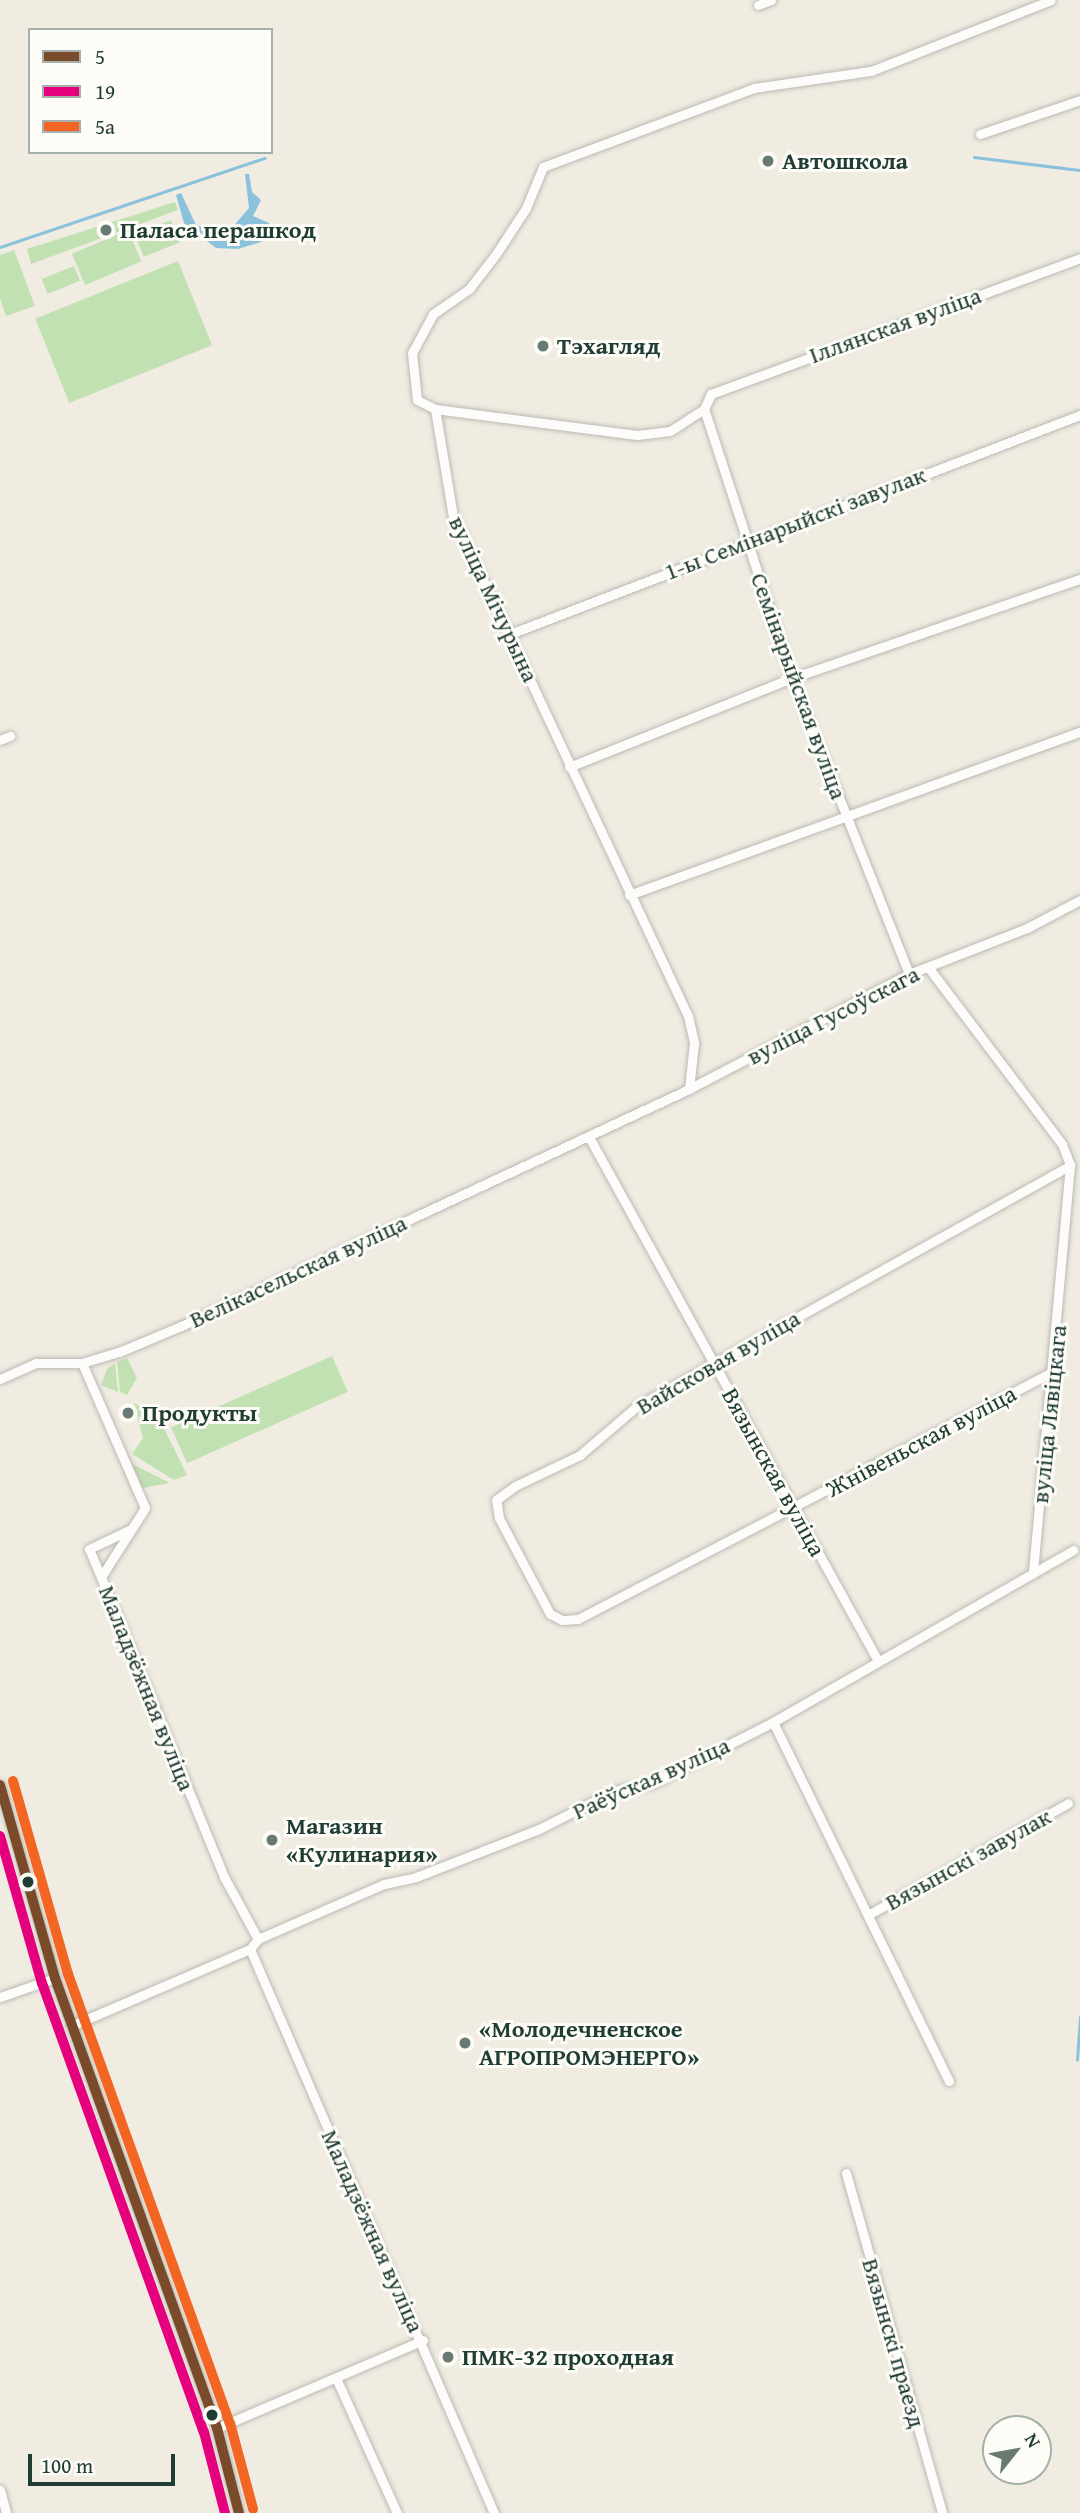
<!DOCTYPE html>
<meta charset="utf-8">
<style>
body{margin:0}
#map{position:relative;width:1080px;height:2513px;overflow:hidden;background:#f0ece2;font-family:"Gentium Book Plus",serif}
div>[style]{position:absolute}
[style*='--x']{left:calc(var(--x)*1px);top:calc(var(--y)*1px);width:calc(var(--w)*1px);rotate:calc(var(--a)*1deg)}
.green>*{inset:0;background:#c2e1b3;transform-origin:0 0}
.water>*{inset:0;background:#8ac2dc}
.stream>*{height:2.5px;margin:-1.25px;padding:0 1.25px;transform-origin:1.25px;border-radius:1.25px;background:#8ac2dc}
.roads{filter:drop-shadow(0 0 2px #babab3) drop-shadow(0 0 2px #babab3)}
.minor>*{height:9px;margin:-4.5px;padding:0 4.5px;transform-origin:4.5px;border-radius:4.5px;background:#fdfcfb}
.bus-1>*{height:10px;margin:-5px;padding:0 5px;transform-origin:5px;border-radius:5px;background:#7a4b2a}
.bus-2>*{height:10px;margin:-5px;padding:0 5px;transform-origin:5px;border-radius:5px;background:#e5007d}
.bus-3>*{height:10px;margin:-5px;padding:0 5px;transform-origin:5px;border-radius:5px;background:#f26522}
.dots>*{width:19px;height:19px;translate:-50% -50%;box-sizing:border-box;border:4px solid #fdfcf7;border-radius:50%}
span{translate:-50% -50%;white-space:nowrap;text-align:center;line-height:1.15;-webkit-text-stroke:6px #fdfcf7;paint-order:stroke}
.poi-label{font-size:24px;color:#1f3d34;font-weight:700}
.left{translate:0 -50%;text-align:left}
.street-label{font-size:24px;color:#1f3d34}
.legend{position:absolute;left:28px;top:28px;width:245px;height:126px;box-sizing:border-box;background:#fdfcf7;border:2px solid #a4b0a9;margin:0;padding:9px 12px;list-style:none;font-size:21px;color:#1f3d34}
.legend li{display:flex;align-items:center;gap:14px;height:35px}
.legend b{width:35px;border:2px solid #a4b0a9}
.north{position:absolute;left:982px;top:2415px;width:70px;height:70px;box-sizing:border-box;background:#fdfcf7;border:2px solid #a4b0a9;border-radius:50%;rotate:59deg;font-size:19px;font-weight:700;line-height:28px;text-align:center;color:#1f3d34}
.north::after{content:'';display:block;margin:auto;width:24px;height:32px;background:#687a71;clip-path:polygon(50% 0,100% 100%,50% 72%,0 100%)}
.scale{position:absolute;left:28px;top:2454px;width:147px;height:32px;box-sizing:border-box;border:4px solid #1f3d34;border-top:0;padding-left:9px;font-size:21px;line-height:24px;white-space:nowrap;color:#1f3d34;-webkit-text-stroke:5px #fdfcf7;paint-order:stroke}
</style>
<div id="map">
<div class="green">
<i style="clip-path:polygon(175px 202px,178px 210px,31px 264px,27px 249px)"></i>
<i style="left:171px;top:220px;width:24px;height:39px;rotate:68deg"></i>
<i style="left:128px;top:230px;width:34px;height:61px;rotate:67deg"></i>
<i style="clip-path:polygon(14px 250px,35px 306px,6px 316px,0 298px,0 255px)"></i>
<i style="left:178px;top:261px;width:91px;height:154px;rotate:68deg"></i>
<i style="left:74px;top:266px;width:16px;height:35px;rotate:68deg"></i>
<i style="left:332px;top:1356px;width:39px;height:176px;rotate:66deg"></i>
<i style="clip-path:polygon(127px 1358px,137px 1378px,127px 1395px,120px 1392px,117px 1362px)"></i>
<i style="clip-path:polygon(115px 1363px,118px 1392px,101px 1385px,107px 1369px)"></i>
<i style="clip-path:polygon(134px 1403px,157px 1414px,187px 1475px,174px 1480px,132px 1454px,143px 1438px)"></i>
<i style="clip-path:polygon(132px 1464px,170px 1483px,143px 1488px)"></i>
</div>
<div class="water">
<i style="clip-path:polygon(245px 174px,249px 174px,252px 192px,261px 200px,253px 216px,269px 223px,266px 234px,261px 242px,238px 249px,216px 248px,184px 223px,176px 195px,181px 193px,196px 225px,225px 236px,249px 208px)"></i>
</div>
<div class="stream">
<i style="--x:974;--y:157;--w:107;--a:7"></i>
<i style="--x:0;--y:247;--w:279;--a:-18.6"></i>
<i style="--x:1077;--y:2060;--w:43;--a:-86"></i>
</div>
<div class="roads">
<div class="minor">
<i style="--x:758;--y:5;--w:14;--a:-21"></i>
<i style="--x:980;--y:134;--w:106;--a:-18.8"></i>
<i style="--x:435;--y:409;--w:109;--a:80.5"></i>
<i style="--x:453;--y:516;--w:552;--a:64.83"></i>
<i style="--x:688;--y:1016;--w:28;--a:77"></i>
<i style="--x:694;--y:1043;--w:46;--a:96.2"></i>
<i style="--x:704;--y:409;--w:40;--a:147.1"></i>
<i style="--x:670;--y:431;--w:33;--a:173"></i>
<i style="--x:637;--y:435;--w:204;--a:-172.7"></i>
<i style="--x:435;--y:409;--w:20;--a:-153"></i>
<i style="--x:417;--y:400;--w:47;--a:-96.1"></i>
<i style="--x:412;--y:353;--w:44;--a:-61.7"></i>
<i style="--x:433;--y:314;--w:44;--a:-34.8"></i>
<i style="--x:469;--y:289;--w:44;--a:-52.4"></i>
<i style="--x:496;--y:254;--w:55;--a:-56.9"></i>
<i style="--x:526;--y:208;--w:44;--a:-67.5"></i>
<i style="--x:543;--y:167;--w:225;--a:-20.5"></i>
<i style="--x:754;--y:88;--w:118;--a:-8.3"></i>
<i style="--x:871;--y:71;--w:193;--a:-21.5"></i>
<i style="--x:510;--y:634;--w:611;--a:-21.02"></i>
<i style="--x:0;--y:740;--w:11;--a:-22"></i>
<i style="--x:569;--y:767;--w:240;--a:-21.8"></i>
<i style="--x:792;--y:678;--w:305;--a:-19"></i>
<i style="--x:629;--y:895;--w:480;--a:-19.9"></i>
<i style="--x:928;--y:967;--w:222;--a:52.9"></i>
<i style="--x:1062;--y:1144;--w:22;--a:69"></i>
<i style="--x:1070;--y:1165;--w:410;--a:95.2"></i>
<i style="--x:909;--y:974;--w:318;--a:-111.6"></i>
<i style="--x:792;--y:678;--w:283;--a:-108.1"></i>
<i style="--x:704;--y:409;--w:17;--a:-65"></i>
<i style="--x:711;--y:394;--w:393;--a:-20.2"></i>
<i style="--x:589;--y:1137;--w:598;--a:61.12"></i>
<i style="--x:82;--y:1363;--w:158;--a:66.5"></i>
<i style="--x:145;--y:1508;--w:82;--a:122.5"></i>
<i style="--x:101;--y:1577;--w:324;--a:67.7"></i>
<i style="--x:224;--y:1877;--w:71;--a:61.3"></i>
<i style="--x:1054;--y:1371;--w:537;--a:152.48"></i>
<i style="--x:578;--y:1619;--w:16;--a:176"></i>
<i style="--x:562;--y:1620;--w:13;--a:-153"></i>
<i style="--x:550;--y:1614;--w:109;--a:-118"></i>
<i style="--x:499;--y:1518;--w:18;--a:-99"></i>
<i style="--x:496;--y:1500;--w:24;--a:-36"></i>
<i style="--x:515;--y:1486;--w:72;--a:-25.5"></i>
<i style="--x:580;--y:1455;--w:74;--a:-40.6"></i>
<i style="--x:636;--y:1407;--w:497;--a:-29.1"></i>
<i style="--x:0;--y:1379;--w:39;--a:-24"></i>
<i style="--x:36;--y:1363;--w:46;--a:0"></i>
<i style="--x:82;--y:1363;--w:39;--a:-17"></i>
<i style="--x:119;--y:1352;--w:67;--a:-22.8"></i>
<i style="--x:181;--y:1326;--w:561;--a:-25.01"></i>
<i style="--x:689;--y:1089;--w:248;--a:-27.6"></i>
<i style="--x:909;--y:974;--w:127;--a:-21.3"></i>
<i style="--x:1027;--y:928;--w:60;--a:-27.8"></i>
<i style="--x:101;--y:1577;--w:30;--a:-113"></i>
<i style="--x:89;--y:1549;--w:44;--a:-25.4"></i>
<i style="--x:773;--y:1722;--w:400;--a:63.9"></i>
<i style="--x:0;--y:1785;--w:201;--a:74.1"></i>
<i style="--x:55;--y:1978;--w:478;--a:70.2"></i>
<i style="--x:217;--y:2428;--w:88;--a:75.5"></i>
<i style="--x:868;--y:1915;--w:229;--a:-29.2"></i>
<i style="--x:250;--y:1949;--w:13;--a:-51"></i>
<i style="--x:258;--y:1939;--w:137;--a:-23.6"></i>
<i style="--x:384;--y:1884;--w:33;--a:-12"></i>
<i style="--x:416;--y:1877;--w:132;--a:-21.3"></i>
<i style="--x:539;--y:1829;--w:82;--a:-26.9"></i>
<i style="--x:612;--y:1792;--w:42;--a:-12.4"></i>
<i style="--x:653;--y:1783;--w:135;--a:-26.9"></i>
<i style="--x:773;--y:1722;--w:346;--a:-29.8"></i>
<i style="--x:250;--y:1949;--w:615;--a:66.61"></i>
<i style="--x:0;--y:1997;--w:58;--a:-19.1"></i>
<i style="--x:71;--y:2026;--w:195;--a:-23.3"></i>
<i style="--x:846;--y:2173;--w:353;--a:74.2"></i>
<i style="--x:336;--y:2378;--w:148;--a:65.7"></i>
<i style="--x:217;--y:2428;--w:224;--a:-23.1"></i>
<i style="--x:0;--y:2490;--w:24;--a:75"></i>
</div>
</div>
<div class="bus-1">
<i style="--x:0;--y:1785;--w:201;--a:74.1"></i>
<i style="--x:55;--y:1978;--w:478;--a:70.2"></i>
<i style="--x:217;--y:2428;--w:88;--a:75.5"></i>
</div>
<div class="bus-2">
<i style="--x:0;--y:1836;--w:153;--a:74.1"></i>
<i style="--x:42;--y:1983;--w:477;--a:70.2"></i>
<i style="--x:204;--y:2432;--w:84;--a:75.5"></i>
</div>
<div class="bus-3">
<i style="--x:13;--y:1781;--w:201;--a:74.1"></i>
<i style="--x:68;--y:1974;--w:477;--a:70.2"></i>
<i style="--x:230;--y:2423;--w:89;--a:75"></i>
</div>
<div class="dots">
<i style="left:768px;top:161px;background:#687a71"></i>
<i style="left:106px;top:230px;background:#687a71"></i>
<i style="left:543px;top:346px;background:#687a71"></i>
<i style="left:128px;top:1413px;background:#687a71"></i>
<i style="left:272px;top:1840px;background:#687a71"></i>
<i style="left:28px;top:1882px;background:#1f3d34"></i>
<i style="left:465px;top:2043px;background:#687a71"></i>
<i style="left:448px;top:2357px;background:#687a71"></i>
<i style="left:212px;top:2415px;background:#1f3d34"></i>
</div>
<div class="poi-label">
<span class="left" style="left:782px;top:161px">Автошкола</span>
<span class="left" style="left:120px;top:230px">Паласа перашкод</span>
<span class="left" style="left:557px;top:346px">Тэхагляд</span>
<span class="left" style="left:142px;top:1413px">Продукты</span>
<span class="left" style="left:286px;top:1840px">Магазин<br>«Кулинария»</span>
<span class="left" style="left:479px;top:2043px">«Молодечненское<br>АГРОПРОМЭНЕРГО»</span>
<span class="left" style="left:462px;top:2357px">ПМК-32 проходная</span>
</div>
<div class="street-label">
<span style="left:895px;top:325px;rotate:-20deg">Іллянская вуліца</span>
<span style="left:795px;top:523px;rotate:-21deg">1-ы Семінарыйскі завулак</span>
<span style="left:494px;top:599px;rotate:65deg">вуліца Мічурына</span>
<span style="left:799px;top:686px;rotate:70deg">Семінарыйская вуліца</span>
<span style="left:833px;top:1015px;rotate:-27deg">вуліца Гусоўскага</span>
<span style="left:298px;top:1271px;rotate:-25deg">Велікасельская вуліца</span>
<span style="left:718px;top:1362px;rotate:-30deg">Вайсковая вуліца</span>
<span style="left:1049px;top:1414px;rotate:-84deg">вуліца Лявіцкага</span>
<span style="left:921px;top:1441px;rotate:-28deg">Жнівеньская вуліца</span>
<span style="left:774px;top:1472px;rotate:61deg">Вязынская вуліца</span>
<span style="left:147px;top:1688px;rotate:68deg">Маладзёжная вуліца</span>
<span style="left:651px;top:1778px;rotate:-24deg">Раёўская вуліца</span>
<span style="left:968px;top:1859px;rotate:-29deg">Вязынскі завулак</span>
<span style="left:373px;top:2231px;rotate:66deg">Маладзёжная вуліца</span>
<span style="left:894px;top:2343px;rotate:74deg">Вязынскі праезд</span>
</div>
<ul class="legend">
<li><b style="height:9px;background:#7a4b2a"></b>5</li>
<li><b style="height:9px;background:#e5007d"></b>19</li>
<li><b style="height:9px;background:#f26522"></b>5а</li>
</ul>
<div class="north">N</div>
<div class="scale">100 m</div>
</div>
